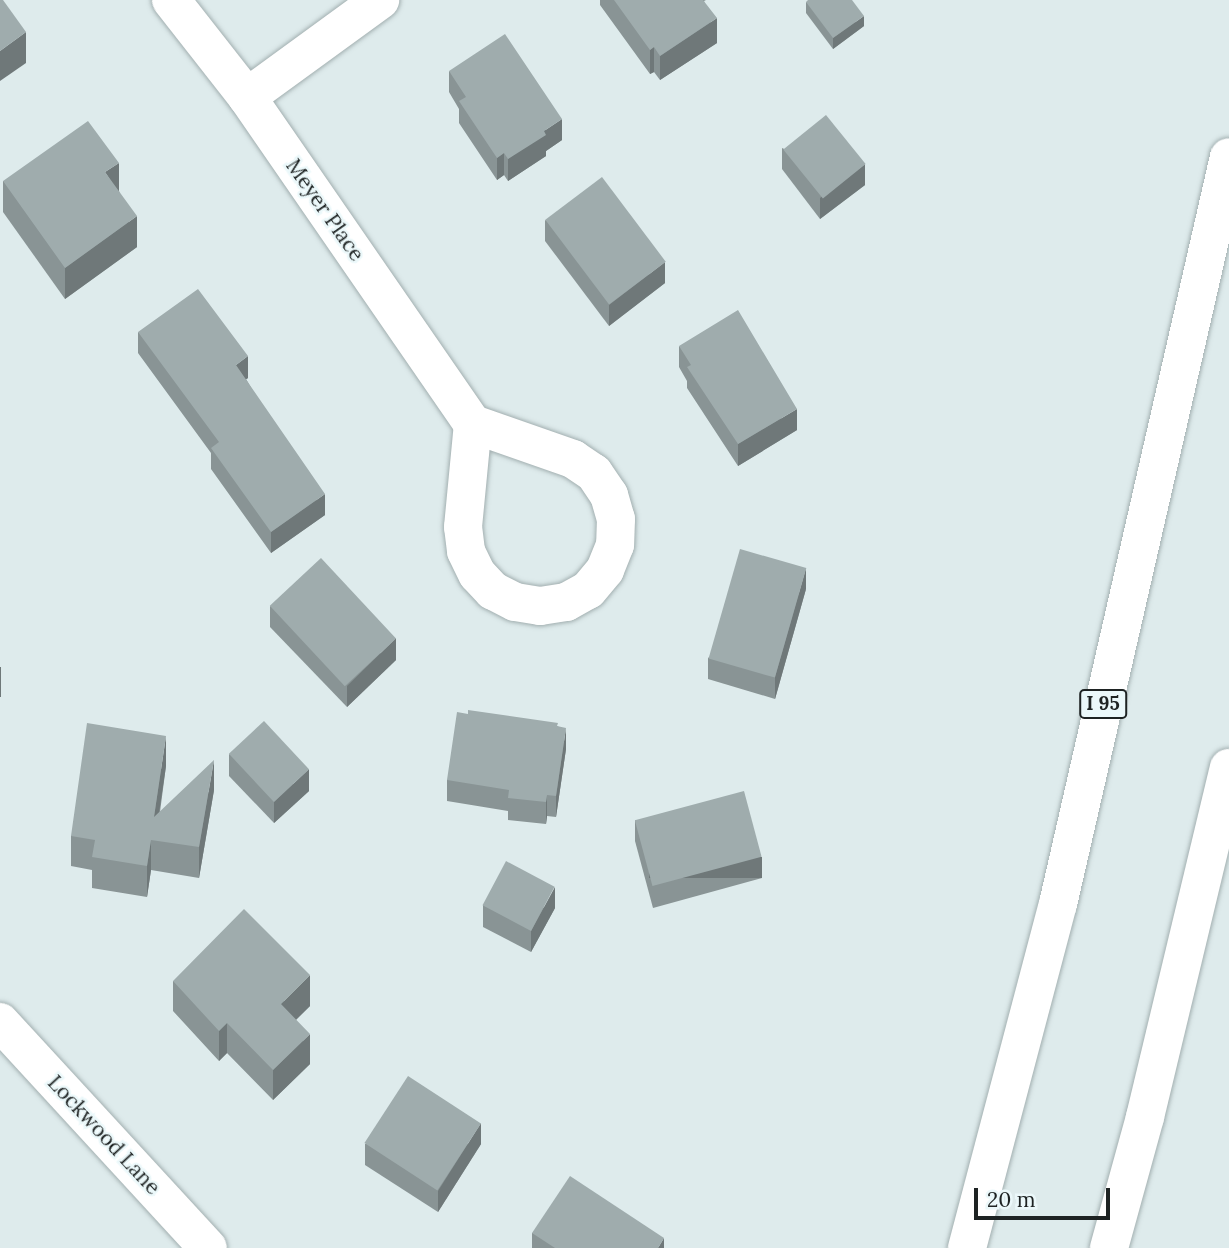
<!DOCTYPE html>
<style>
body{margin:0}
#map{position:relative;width:1229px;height:1248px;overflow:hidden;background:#deebec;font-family:Lora,serif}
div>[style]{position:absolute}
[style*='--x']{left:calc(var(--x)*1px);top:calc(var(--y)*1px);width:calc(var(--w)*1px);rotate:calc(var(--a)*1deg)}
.roads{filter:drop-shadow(0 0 2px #a2afb0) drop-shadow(0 0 2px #a2afb0)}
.street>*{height:38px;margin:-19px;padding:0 19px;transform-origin:19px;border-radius:19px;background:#fff}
.highway>*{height:38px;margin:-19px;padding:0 19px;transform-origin:19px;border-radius:19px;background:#fff}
.wall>*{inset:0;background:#899495}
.shaded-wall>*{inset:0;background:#6f7879;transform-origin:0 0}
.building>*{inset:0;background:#9facad;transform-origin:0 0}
span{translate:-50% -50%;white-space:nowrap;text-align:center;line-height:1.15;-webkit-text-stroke:5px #ebf8fa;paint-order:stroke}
.shield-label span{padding:2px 5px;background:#ebf8fa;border:2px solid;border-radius:5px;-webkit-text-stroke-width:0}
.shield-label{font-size:19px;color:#1e2323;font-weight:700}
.street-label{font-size:21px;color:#1e2323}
.scale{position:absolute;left:974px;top:1188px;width:136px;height:32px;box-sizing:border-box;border:4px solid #1e2323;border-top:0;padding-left:9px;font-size:21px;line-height:24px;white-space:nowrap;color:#1e2323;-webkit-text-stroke:5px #ebf8fa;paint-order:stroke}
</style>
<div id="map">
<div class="roads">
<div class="street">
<i style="--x:171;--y:0;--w:123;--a:51.9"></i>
<i style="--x:247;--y:97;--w:397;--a:55.4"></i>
<i style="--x:247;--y:97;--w:165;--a:-36.1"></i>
<i style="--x:473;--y:424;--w:106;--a:19.3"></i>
<i style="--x:573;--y:459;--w:25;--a:34"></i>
<i style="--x:594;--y:473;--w:27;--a:56"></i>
<i style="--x:609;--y:495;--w:25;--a:74"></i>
<i style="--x:616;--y:519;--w:26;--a:92"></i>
<i style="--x:615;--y:545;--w:27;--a:112"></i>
<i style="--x:605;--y:570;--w:26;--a:130"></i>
<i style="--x:588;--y:590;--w:25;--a:151"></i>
<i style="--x:566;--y:602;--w:26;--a:171"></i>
<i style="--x:540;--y:606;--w:25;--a:-171"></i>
<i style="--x:515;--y:602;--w:25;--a:-153"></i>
<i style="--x:493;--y:591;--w:23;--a:-133"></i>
<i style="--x:477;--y:574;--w:25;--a:-116"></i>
<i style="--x:466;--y:551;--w:24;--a:-97"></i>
<i style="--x:463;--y:527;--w:103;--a:-84.5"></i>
<i style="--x:0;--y:1022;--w:307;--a:47.4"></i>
</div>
<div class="highway">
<i style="--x:967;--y:1248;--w:356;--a:-75.2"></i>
<i style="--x:1058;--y:904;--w:766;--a:-77.11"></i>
<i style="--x:1109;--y:1248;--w:136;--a:-74.6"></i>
<i style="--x:1145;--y:1117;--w:359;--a:-76.5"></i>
</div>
</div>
<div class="wall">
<i style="clip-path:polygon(600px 0,706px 0,704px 1px,717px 43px,660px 80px,654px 72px,650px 74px,600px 5px)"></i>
<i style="clip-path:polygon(806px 2px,864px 26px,833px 49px,806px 13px)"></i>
<i style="clip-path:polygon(449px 71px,562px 140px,546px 151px,546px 156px,508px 181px,504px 175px,497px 180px,459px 123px,459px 109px,449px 92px)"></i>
<i style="clip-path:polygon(782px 148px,865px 185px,820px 219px,782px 169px)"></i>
<i style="clip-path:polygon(3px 181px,119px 191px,137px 247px,65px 299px,3px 212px)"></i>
<i style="clip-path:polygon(545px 220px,665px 283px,609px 326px,545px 241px)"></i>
<i style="clip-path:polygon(138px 332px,248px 378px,246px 379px,325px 515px,271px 553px,211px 469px,211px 453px,138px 353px)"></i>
<i style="clip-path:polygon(679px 346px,797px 430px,738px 466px,687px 388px,687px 381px,679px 367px)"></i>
<i style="clip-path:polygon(806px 589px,775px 699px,708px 679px,708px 658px)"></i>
<i style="clip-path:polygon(270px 606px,396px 660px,347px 707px,270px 627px)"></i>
<i style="clip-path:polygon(558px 726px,566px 749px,556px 817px,547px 816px,546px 824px,508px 820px,508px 811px,447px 801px,447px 780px)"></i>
<i style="clip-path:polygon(229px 754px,309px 791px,274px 823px,229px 776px)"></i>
<i style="clip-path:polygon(166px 766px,160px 812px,214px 790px,199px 878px,151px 870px,147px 897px,92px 888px,92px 870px,71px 866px,71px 836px)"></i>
<i style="clip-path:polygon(635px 820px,762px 878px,653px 908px,635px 841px)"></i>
<i style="clip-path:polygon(483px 905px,555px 908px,531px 952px,483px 927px)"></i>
<i style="clip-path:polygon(173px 981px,310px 1006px,296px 1020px,310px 1064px,273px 1100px,227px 1053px,219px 1061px,173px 1011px)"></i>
<i style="clip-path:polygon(365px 1144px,481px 1144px,438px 1212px,365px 1165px)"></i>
<i style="clip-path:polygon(532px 1233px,664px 1248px,532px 1248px)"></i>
</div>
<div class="shaded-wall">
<i style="clip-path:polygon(864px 16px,864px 26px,833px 49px,833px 38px)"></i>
<i style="clip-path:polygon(717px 18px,717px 43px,660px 80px,660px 56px)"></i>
<i style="clip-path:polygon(26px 32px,26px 63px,0 81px,0 51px)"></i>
<i style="clip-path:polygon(654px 47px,654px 72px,650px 74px,650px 50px)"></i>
<i style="clip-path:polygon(562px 119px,562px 140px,546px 151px,546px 156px,508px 181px,508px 159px,544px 131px)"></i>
<i style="clip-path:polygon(504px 153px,504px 175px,497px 180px,497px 158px)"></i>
<i style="clip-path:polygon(119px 163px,119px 194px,105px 172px)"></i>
<i style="clip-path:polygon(865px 164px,865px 185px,820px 219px,820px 198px)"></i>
<i style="clip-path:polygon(137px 216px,137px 247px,65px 299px,65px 268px)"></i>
<i style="clip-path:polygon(665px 262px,665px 283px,609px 326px,609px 305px)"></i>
<i style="clip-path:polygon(248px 356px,248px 378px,236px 386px,236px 365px)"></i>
<i style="clip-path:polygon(797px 409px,797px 430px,738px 466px,738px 444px)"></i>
<i style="clip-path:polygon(325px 494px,325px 515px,271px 553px,271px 532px)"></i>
<i style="clip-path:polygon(806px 568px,806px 589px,775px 699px,775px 677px)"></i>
<i style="clip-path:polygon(396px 638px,396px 660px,347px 707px,347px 686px)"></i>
<i style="left:1px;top:667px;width:30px;height:1px;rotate:90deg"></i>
<i style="clip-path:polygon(566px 728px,566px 749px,556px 817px,556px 796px)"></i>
<i style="clip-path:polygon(166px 736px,166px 766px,155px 840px,154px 817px)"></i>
<i style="clip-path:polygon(214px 760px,214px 790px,199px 878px,199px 847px)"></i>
<i style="clip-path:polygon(309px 769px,309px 791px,274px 823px,274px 802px)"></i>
<i style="clip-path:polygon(547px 795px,547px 816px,546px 824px,546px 802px)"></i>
<i style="clip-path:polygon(151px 840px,151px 870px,147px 897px,147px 866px)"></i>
<i style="left:762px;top:857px;width:21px;height:113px;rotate:90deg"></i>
<i style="clip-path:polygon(555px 887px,555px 908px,531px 952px,531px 931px)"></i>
<i style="clip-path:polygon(310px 975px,310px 1006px,281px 1034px,281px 1004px)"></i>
<i style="clip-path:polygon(227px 1023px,227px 1053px,219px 1061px,219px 1031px)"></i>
<i style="clip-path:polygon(310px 1034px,310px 1064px,273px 1100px,273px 1070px)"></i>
<i style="clip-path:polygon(481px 1123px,481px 1144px,438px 1212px,438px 1191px)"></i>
<i style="clip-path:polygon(664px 1238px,664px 1248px,658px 1248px)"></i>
</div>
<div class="building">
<i style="clip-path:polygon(0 0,3px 0,26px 32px,0 51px)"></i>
<i style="clip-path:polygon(614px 0,703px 0,717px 18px,660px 56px,654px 47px,650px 50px)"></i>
<i style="clip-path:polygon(808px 0,852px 0,864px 16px,833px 38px,806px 2px)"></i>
<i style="clip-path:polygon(505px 34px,562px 119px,544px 131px,546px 135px,508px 159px,504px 153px,497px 158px,459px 101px,466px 97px,449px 71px)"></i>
<i style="left:826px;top:115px;width:63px;height:55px;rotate:51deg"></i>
<i style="clip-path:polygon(88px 121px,119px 163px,105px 172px,137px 216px,65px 268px,3px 181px)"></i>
<i style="left:602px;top:177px;width:106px;height:71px;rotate:53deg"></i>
<i style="clip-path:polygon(198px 289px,248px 356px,236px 365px,325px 494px,271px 532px,211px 448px,219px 442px,138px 332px)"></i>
<i style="clip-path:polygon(738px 310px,797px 409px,738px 444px,687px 367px,691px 365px,679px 346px)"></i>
<i style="left:740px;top:549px;width:69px;height:114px;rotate:16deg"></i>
<i style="left:321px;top:558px;width:110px;height:70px;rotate:47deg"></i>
<i style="clip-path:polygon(468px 710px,558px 723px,557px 726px,566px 728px,556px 796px,547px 795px,546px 802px,508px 798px,509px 790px,447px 780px,457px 712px,468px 714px)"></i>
<i style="left:264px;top:721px;width:66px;height:48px;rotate:47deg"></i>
<i style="clip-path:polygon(87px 723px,166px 736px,154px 817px,214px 760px,199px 847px,151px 840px,147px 866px,92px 857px,95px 840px,71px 836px)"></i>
<i style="left:744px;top:791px;width:68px;height:113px;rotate:75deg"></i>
<i style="left:506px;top:861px;width:55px;height:50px;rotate:28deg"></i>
<i style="clip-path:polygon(244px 909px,310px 975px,281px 1004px,310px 1034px,273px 1070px,227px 1023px,219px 1031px,173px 981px)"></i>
<i style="left:408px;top:1076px;width:87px;height:80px;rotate:33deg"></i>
<i style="clip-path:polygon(570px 1176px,664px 1238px,658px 1248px,555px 1248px,532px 1233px)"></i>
</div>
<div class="shield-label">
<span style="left:1103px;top:704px">I 95</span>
</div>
<div class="street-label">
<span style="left:325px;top:210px;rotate:55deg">Meyer Place</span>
<span style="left:104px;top:1135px;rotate:47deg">Lockwood Lane</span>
</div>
<div class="scale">20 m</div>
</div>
